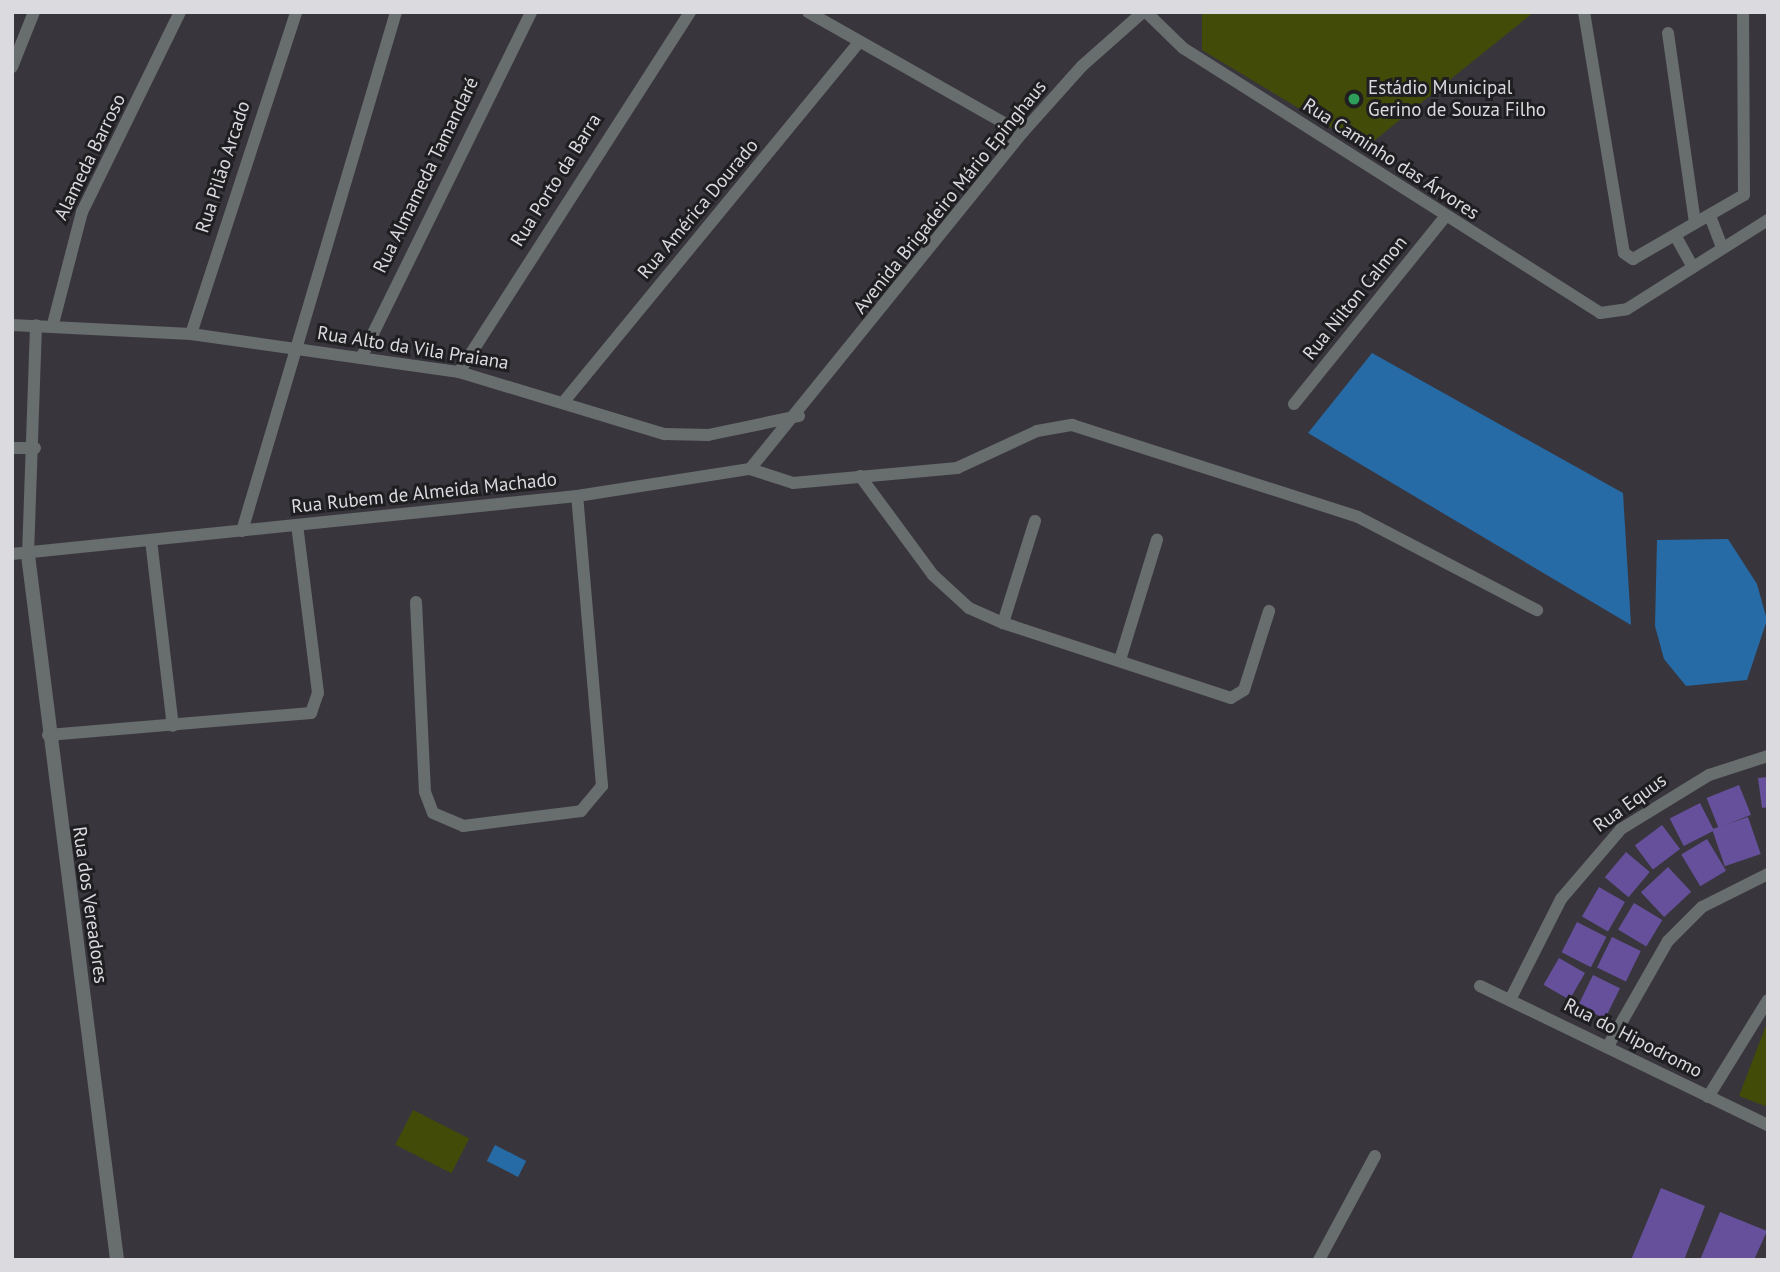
<!DOCTYPE html>
<meta charset="utf-8">
<style>
body{margin:0}
#map{position:relative;width:1780px;height:1272px;overflow:hidden;background:#38363c;font-family:"PT Sans",sans-serif}
div>[style]{position:absolute}
[style*='--x']{left:calc(var(--x)*1px);top:calc(var(--y)*1px);width:calc(var(--w)*1px);rotate:calc(var(--a)*1deg)}
.green>*{inset:0;background:#434b09;transform-origin:0 0}
.water>*{inset:0;background:#266aa6;transform-origin:0 0}
.building>*{inset:0;background:#66509b;transform-origin:0 0}
.minor>*{height:12px;margin:-6px;padding:0 6px;transform-origin:6px;border-radius:6px;background:#686d6e}
.tertiary>*{height:14px;margin:-7px;padding:0 7px;transform-origin:7px;border-radius:7px;background:#686d6e}
.dots>*{width:19px;height:19px;translate:-50% -50%;box-sizing:border-box;border:4px solid #1f1e21;border-radius:50%}
span{translate:-50% -50%;white-space:nowrap;text-align:center;line-height:1.15;-webkit-text-stroke:6px #1f1e21;paint-order:stroke}
.poi-label{font-size:19px;color:#dbdade}
.left{translate:0 -50%;text-align:left}
.street-label{font-size:19px;color:#dbdade}
.frame{position:absolute;inset:0;border:14px solid #dbdade;pointer-events:none}
</style>
<div id="map">
<div class="green">
<i style="clip-path:polygon(1202px 12px,1534px 12px,1365px 148px,1202px 50px)"></i>
<i style="clip-path:polygon(1768px 1020px,1768px 1107px,1739px 1096px)"></i>
<i style="left:413px;top:1110px;width:63px;height:39px;rotate:27deg"></i>
</div>
<div class="water">
<i style="clip-path:polygon(1372px 353px,1623px 493px,1631px 625px,1308px 433px)"></i>
<i style="clip-path:polygon(1728px 539px,1757px 584px,1767px 620px,1747px 680px,1686px 686px,1664px 659px,1655px 626px,1657px 540px)"></i>
<i style="left:495px;top:1145px;width:35px;height:18px;rotate:27deg"></i>
</div>
<div class="building">
<i style="clip-path:polygon(1768px 777px,1768px 807px,1762px 808px,1758px 778px)"></i>
<i style="left:1739px;top:785px;width:32px;height:35px;rotate:68deg"></i>
<i style="left:1700px;top:803px;width:31px;height:34px;rotate:63deg"></i>
<i style="left:1748px;top:817px;width:39px;height:38px;rotate:71deg"></i>
<i style="left:1662px;top:825px;width:30px;height:34px;rotate:53deg"></i>
<i style="left:1707px;top:839px;width:37px;height:30px;rotate:59deg"></i>
<i style="left:1626px;top:852px;width:31px;height:33px;rotate:40deg"></i>
<i style="left:1668px;top:867px;width:34px;height:37px;rotate:47deg"></i>
<i style="left:1599px;top:887px;width:30px;height:34px;rotate:30deg"></i>
<i style="left:1634px;top:903px;width:33px;height:31px;rotate:31deg"></i>
<i style="left:1577px;top:922px;width:33px;height:34px;rotate:27deg"></i>
<i style="left:1612px;top:937px;width:32px;height:34px;rotate:26deg"></i>
<i style="left:1559px;top:958px;width:30px;height:31px;rotate:30deg"></i>
<i style="left:1593px;top:975px;width:30px;height:34px;rotate:26deg"></i>
<i style="clip-path:polygon(1661px 1188px,1705px 1206px,1684px 1260px,1631px 1260px)"></i>
<i style="clip-path:polygon(1720px 1212px,1767px 1231px,1754px 1260px,1700px 1260px)"></i>
</div>
<div class="minor">
<i style="--x:808;--y:12;--w:246;--a:29.5"></i>
<i style="--x:1146;--y:12;--w:52;--a:44.2"></i>
<i style="--x:1183;--y:48;--w:494;--a:32.4"></i>
<i style="--x:1600;--y:313;--w:27;--a:-8"></i>
<i style="--x:1627;--y:309;--w:167;--a:-32.3"></i>
<i style="--x:1584;--y:12;--w:244;--a:80.6"></i>
<i style="--x:1624;--y:253;--w:11;--a:34"></i>
<i style="--x:1633;--y:259;--w:128;--a:-30"></i>
<i style="--x:1744;--y:195;--w:183;--a:-90.3"></i>
<i style="--x:1668;--y:33;--w:191;--a:81.9"></i>
<i style="--x:12;--y:67;--w:59;--a:-68.2"></i>
<i style="--x:1710;--y:216;--w:34;--a:69"></i>
<i style="--x:1675;--y:235;--w:37;--a:61"></i>
<i style="--x:53;--y:324;--w:116;--a:-75.5"></i>
<i style="--x:82;--y:212;--w:223;--a:-63.9"></i>
<i style="--x:12;--y:325;--w:179;--a:2.9"></i>
<i style="--x:191;--y:334;--w:271;--a:8.1"></i>
<i style="--x:459;--y:372;--w:215;--a:16.8"></i>
<i style="--x:665;--y:434;--w:43;--a:1.3"></i>
<i style="--x:708;--y:435;--w:93;--a:-11.8"></i>
<i style="--x:191;--y:334;--w:339;--a:-71.9"></i>
<i style="--x:361;--y:358;--w:386;--a:-63.8"></i>
<i style="--x:459;--y:372;--w:428;--a:-57.3"></i>
<i style="--x:566;--y:399;--w:460;--a:-50.6"></i>
<i style="--x:1294;--y:404;--w:240;--a:-51.1"></i>
<i style="--x:12;--y:448;--w:23;--a:0"></i>
<i style="--x:750;--y:469;--w:45;--a:18"></i>
<i style="--x:793;--y:483;--w:165;--a:-5.2"></i>
<i style="--x:957;--y:468;--w:88;--a:-24.8"></i>
<i style="--x:1037;--y:431;--w:36;--a:-10"></i>
<i style="--x:1072;--y:425;--w:300;--a:17.8"></i>
<i style="--x:1358;--y:517;--w:202;--a:27.5"></i>
<i style="--x:860;--y:476;--w:123;--a:53.6"></i>
<i style="--x:933;--y:575;--w:49;--a:42.5"></i>
<i style="--x:969;--y:608;--w:37;--a:24"></i>
<i style="--x:1003;--y:623;--w:240;--a:18.2"></i>
<i style="--x:1231;--y:698;--w:15;--a:-32"></i>
<i style="--x:1244;--y:690;--w:83;--a:-72.4"></i>
<i style="--x:242;--y:531;--w:541;--a:-73.47"></i>
<i style="--x:151;--y:540;--w:187;--a:83.3"></i>
<i style="--x:12;--y:554;--w:568;--a:-5.86"></i>
<i style="--x:577;--y:496;--w:175;--a:-8.9"></i>
<i style="--x:750;--y:469;--w:432;--a:-51"></i>
<i style="--x:1022;--y:133;--w:90;--a:-48.2"></i>
<i style="--x:1082;--y:66;--w:81;--a:-41.5"></i>
<i style="--x:28;--y:555;--w:230;--a:-88"></i>
<i style="--x:416;--y:602;--w:190;--a:87.3"></i>
<i style="--x:425;--y:792;--w:22;--a:69"></i>
<i style="--x:433;--y:813;--w:33;--a:23"></i>
<i style="--x:463;--y:826;--w:119;--a:-7.2"></i>
<i style="--x:581;--y:811;--w:33;--a:-50"></i>
<i style="--x:602;--y:786;--w:291;--a:-94.9"></i>
<i style="--x:1003;--y:623;--w:107;--a:-72.6"></i>
<i style="--x:1120;--y:660;--w:126;--a:-72.9"></i>
<i style="--x:48;--y:735;--w:264;--a:-4.8"></i>
<i style="--x:311;--y:713;--w:21;--a:-71"></i>
<i style="--x:318;--y:693;--w:169;--a:-97.1"></i>
<i style="--x:1480;--y:986;--w:320;--a:25.8"></i>
<i style="--x:1511;--y:998;--w:111;--a:-63.2"></i>
<i style="--x:1561;--y:899;--w:92;--a:-49.4"></i>
<i style="--x:1621;--y:829;--w:103;--a:-31.5"></i>
<i style="--x:1709;--y:775;--w:62;--a:-17.9"></i>
<i style="--x:1608;--y:1046;--w:121;--a:-60.3"></i>
<i style="--x:1668;--y:941;--w:48;--a:-45"></i>
<i style="--x:1702;--y:907;--w:74;--a:-26.6"></i>
<i style="--x:1708;--y:1097;--w:114;--a:-58.3"></i>
<i style="--x:1319;--y:1260;--w:118;--a:-61.7"></i>
</div>
<div class="tertiary">
<i style="--x:28;--y:555;--w:711;--a:82.8"></i>
</div>
<div class="dots">
<i style="left:1354px;top:99px;background:#2e9e5b"></i>
</div>
<div class="poi-label">
<span class="left" style="left:1368px;top:99px">Estádio Municipal<br>Gerino de Souza Filho</span>
</div>
<div class="street-label">
<span style="left:90px;top:157px;rotate:-64deg">Alameda Barroso</span>
<span style="left:1391px;top:159px;rotate:33deg">Rua Caminho das Árvores</span>
<span style="left:223px;top:167px;rotate:-72deg">Rua Pilão Arcado</span>
<span style="left:426px;top:175px;rotate:-64deg">Rua Almameda Tamandaré</span>
<span style="left:556px;top:180px;rotate:-58deg">Rua Porto da Barra</span>
<span style="left:950px;top:197px;rotate:-51deg">Avenida Brigadeiro Mário Epinghaus</span>
<span style="left:698px;top:209px;rotate:-50deg">Rua América Dourado</span>
<span style="left:1355px;top:298px;rotate:-51deg">Rua Nilton Calmon</span>
<span style="left:413px;top:348px;rotate:9deg">Rua Alto da Vila Praiana</span>
<span style="left:424px;top:493px;rotate:-6deg">Rua Rubem de Almeida Machado</span>
<span style="left:1630px;top:803px;rotate:-36deg">Rua Equus</span>
<span style="left:90px;top:905px;rotate:82deg">Rua dos Vereadores</span>
<span style="left:1633px;top:1038px;rotate:27deg">Rua do Hipodromo</span>
</div>
<div class="frame"></div>
</div>
